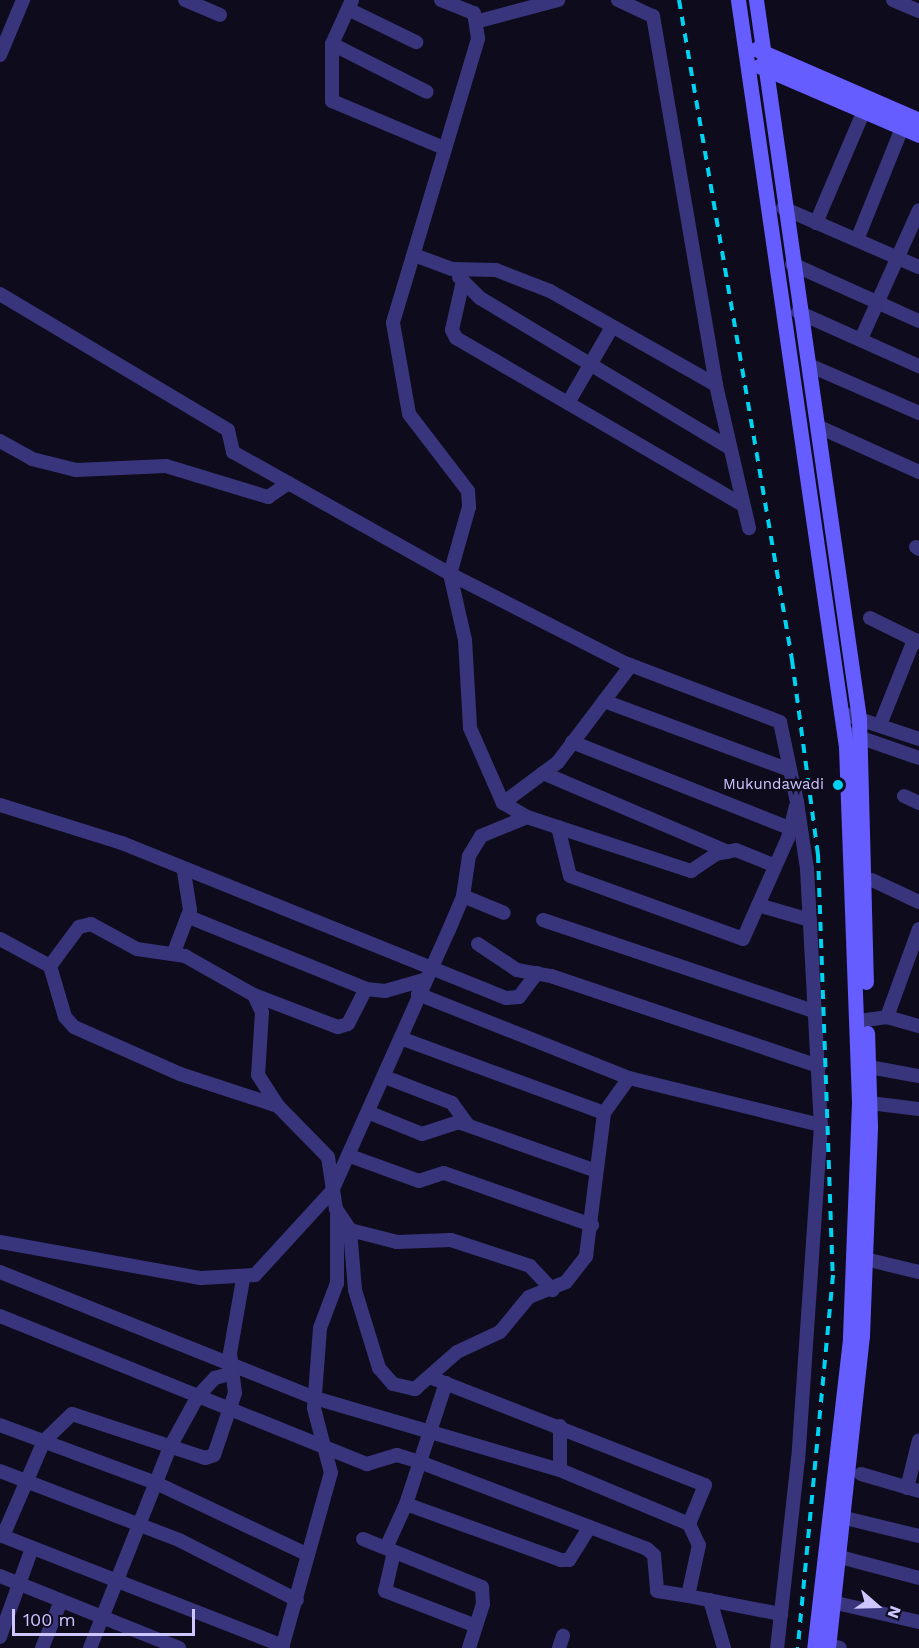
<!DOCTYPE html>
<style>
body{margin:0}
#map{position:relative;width:919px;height:1648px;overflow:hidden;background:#0e0b1c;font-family:"Work Sans",sans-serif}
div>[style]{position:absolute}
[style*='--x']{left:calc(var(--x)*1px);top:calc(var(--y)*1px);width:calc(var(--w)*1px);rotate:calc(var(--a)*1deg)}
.street>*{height:14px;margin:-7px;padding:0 7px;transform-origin:7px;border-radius:7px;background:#39357c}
.secondary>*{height:15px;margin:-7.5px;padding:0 7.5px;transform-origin:7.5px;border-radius:7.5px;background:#655dff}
.rail>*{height:4px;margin-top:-2px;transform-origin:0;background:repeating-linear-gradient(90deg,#00d3f1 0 9px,transparent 0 17px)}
.dots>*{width:16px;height:16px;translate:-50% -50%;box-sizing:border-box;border:3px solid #0e0b1c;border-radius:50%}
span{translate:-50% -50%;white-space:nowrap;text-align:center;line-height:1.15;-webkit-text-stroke:4.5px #0e0b1c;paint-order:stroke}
.poi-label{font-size:15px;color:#cec6ff}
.right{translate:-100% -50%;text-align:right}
.north{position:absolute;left:847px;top:1576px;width:60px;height:60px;-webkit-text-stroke:4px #0e0b1c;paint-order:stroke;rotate:110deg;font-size:16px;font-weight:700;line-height:24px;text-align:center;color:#cec6ff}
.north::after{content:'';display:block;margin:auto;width:21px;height:27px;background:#cec6ff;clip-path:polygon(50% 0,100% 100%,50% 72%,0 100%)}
.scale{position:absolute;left:12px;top:1609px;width:183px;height:27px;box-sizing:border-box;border:3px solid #cec6ff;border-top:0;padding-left:8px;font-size:18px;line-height:21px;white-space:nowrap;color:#cec6ff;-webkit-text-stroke:4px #0e0b1c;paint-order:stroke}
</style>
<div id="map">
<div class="street">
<i style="--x:185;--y:0;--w:38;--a:23"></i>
<i style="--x:352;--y:0;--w:48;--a:114.4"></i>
<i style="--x:332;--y:44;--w:106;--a:26.8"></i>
<i style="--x:441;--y:0;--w:35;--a:22"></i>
<i style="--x:474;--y:13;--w:26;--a:81"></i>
<i style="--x:478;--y:39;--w:296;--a:106.7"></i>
<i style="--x:393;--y:323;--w:92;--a:80"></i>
<i style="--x:409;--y:414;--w:97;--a:52.5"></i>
<i style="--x:468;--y:491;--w:16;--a:86"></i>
<i style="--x:469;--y:507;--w:70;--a:105.8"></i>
<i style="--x:450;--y:574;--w:196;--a:27"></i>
<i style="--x:625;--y:663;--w:166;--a:20.8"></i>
<i style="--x:780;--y:722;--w:82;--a:78"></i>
<i style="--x:797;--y:802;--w:68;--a:81.5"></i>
<i style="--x:807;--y:869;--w:256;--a:86.9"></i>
<i style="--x:821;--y:1125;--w:335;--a:93.9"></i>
<i style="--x:798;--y:1459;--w:190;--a:96.3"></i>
<i style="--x:618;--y:0;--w:38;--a:25"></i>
<i style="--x:653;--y:16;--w:374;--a:80.3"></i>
<i style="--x:716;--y:385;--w:147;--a:77"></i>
<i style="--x:893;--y:0;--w:28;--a:23"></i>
<i style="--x:348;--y:9;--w:76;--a:25.9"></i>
<i style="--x:479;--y:21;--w:82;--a:-14.9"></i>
<i style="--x:332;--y:44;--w:57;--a:90"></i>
<i style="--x:332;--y:101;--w:121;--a:22.8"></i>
<i style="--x:0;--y:55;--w:60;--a:-67.3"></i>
<i style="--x:783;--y:208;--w:148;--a:23.5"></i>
<i style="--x:816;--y:223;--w:133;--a:-66.9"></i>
<i style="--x:857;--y:240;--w:121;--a:-68.1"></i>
<i style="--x:414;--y:255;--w:40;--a:20.2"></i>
<i style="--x:452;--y:269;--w:44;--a:1.3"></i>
<i style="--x:496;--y:270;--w:58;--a:21.3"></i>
<i style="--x:550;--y:291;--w:191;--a:29.5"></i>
<i style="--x:792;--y:264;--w:139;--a:24.2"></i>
<i style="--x:459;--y:277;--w:30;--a:45"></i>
<i style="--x:480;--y:298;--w:289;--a:31"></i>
<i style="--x:463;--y:281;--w:50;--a:102.7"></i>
<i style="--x:452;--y:330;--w:9;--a:63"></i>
<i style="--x:456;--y:338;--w:332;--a:30.2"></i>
<i style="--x:0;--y:294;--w:265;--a:30.8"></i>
<i style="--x:228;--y:430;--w:23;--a:77"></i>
<i style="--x:233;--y:452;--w:249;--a:29.3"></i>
<i style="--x:450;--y:574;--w:68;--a:77.2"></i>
<i style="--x:465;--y:640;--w:88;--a:86.7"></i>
<i style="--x:470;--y:728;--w:82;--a:66.3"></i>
<i style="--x:503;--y:803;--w:28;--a:30"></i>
<i style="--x:527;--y:817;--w:173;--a:18.2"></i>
<i style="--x:691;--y:871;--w:30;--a:-34"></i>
<i style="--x:716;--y:854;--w:20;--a:-11"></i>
<i style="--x:736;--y:850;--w:40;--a:22"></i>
<i style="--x:798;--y:312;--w:133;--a:24.1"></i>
<i style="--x:861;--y:339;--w:141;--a:-65.8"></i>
<i style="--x:811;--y:366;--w:118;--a:23.5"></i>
<i style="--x:568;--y:403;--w:88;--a:-59.9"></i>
<i style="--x:819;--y:427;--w:110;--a:24.2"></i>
<i style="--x:0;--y:441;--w:37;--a:29"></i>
<i style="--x:32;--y:459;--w:45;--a:14"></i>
<i style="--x:76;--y:470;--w:90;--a:-2.5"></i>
<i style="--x:166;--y:466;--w:107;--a:16.9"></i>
<i style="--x:268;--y:497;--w:25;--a:-34"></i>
<i style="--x:916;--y:547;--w:4;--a:34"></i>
<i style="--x:870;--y:618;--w:55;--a:26.1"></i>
<i style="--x:604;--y:701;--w:198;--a:20.4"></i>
<i style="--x:841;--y:713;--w:82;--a:18.4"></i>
<i style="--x:880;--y:725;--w:92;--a:-68.2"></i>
<i style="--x:850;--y:734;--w:73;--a:19.2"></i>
<i style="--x:572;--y:742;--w:233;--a:21.6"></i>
<i style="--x:543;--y:773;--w:201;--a:23.1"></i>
<i style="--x:904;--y:796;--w:17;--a:25"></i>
<i style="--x:503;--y:803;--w:69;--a:-36.7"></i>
<i style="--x:558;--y:762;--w:121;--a:-53"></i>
<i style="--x:0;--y:805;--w:128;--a:17.3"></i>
<i style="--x:122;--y:843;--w:414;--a:22"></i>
<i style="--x:506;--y:998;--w:13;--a:-4"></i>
<i style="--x:519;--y:997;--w:30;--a:-53"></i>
<i style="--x:558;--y:827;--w:50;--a:76.2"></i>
<i style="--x:570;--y:876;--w:184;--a:20"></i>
<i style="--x:743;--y:939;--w:111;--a:-66"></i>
<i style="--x:788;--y:838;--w:33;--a:-76"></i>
<i style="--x:872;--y:880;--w:52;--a:25.1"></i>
<i style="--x:463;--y:896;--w:44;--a:22.5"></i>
<i style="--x:758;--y:905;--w:54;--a:16.1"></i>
<i style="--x:189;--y:917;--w:191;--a:22.1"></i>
<i style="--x:366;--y:989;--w:19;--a:6"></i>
<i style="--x:385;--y:991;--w:41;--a:-15.8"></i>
<i style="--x:543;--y:920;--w:288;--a:18.6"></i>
<i style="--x:919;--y:929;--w:94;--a:110"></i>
<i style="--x:887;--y:1017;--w:33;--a:16"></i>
<i style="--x:0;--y:939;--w:57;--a:28.4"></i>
<i style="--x:50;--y:966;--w:53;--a:73.6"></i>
<i style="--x:65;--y:1017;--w:13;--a:48"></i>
<i style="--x:74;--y:1027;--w:116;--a:23.9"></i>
<i style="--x:180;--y:1074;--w:103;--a:18.1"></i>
<i style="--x:478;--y:944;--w:47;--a:33.7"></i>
<i style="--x:517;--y:970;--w:35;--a:10"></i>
<i style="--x:551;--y:976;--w:283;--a:18.6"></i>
<i style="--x:174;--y:952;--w:45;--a:-69.1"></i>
<i style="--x:190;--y:910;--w:38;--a:-99"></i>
<i style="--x:50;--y:966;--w:49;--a:-53.4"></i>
<i style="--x:79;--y:927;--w:12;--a:-14"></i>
<i style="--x:91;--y:924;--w:52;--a:28.5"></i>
<i style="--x:137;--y:949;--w:49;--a:8.3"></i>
<i style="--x:185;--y:956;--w:79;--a:29.5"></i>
<i style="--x:254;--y:995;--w:19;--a:65"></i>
<i style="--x:262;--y:1012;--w:63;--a:93.6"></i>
<i style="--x:258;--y:1075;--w:37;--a:57"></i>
<i style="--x:278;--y:1106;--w:71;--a:45.6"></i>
<i style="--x:328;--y:1157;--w:53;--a:81.3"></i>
<i style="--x:336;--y:1209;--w:25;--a:56"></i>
<i style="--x:350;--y:1230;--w:60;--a:85.2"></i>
<i style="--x:355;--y:1290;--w:82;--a:72.9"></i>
<i style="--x:379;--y:1368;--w:21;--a:49"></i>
<i style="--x:393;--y:1384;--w:23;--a:13"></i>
<i style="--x:415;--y:1389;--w:56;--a:-41.4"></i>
<i style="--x:457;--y:1352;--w:47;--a:-24.9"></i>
<i style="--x:500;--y:1332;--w:45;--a:-50.4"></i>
<i style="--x:529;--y:1297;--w:40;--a:-22"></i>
<i style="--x:566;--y:1282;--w:33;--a:-52"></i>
<i style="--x:586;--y:1256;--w:144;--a:-82.8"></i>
<i style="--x:604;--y:1113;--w:43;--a:-54.5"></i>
<i style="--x:418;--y:994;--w:227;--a:21.7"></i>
<i style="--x:629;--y:1078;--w:198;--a:13.8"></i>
<i style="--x:254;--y:995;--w:90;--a:20.9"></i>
<i style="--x:338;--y:1027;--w:10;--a:-17"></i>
<i style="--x:348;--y:1024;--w:39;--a:-63"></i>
<i style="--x:866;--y:1020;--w:21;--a:-8"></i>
<i style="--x:403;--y:1039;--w:214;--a:20.2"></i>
<i style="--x:869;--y:1067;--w:51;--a:10.2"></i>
<i style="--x:385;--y:1077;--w:72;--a:21.2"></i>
<i style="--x:452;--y:1103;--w:26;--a:54"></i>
<i style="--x:870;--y:1103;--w:49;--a:7"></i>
<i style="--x:370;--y:1113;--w:56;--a:22"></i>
<i style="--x:422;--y:1134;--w:38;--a:-18"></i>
<i style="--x:458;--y:1122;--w:146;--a:19.5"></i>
<i style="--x:350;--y:1156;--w:73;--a:19.9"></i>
<i style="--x:419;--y:1181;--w:26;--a:-18"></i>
<i style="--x:444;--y:1173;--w:157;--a:19.4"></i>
<i style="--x:350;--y:1230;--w:49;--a:14.3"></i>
<i style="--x:397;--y:1242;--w:54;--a:-2.1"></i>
<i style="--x:451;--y:1240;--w:83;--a:18.2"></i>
<i style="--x:530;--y:1266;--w:33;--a:47"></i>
<i style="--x:0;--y:1242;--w:204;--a:10.2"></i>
<i style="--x:201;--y:1278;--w:54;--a:-3.2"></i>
<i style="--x:255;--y:1275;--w:114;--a:-47.5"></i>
<i style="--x:332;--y:1191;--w:284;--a:-65.9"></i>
<i style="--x:448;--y:932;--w:39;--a:-67"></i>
<i style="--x:463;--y:896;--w:40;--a:-81.5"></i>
<i style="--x:469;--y:856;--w:23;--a:-59"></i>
<i style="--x:481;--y:836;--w:50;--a:-22.4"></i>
<i style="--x:865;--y:1259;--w:56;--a:13.5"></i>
<i style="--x:0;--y:1272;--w:339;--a:21.8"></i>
<i style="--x:315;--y:1398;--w:255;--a:16.4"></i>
<i style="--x:0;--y:1316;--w:396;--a:22"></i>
<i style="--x:367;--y:1464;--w:31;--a:-17"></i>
<i style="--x:397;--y:1455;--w:21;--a:17"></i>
<i style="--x:417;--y:1461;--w:246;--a:20.9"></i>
<i style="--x:647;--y:1549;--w:9;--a:41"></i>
<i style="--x:654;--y:1555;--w:36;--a:85"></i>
<i style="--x:657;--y:1591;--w:31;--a:9"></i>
<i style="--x:432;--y:1378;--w:293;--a:21.4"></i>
<i style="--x:705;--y:1485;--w:42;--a:112.3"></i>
<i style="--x:689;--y:1524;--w:23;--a:65"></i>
<i style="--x:699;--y:1545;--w:52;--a:102.2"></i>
<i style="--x:688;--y:1596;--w:95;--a:11"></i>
<i style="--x:446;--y:1383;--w:127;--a:108.3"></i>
<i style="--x:406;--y:1504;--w:165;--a:19.9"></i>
<i style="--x:561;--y:1560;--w:8;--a:0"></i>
<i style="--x:569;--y:1560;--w:39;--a:-58"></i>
<i style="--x:0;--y:1425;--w:166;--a:20.4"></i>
<i style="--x:156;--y:1483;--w:168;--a:25.3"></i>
<i style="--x:560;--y:1426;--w:44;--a:90"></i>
<i style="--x:560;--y:1470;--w:140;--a:22.7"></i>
<i style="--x:0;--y:1471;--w:194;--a:21.1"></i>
<i style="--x:181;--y:1541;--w:130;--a:27"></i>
<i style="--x:861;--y:1474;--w:60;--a:16.3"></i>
<i style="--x:907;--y:1488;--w:49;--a:-76"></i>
<i style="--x:845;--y:1518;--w:76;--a:13.7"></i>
<i style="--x:0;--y:1535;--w:304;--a:21.4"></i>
<i style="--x:3;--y:1536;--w:103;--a:-66.7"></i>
<i style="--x:44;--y:1441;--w:39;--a:-44"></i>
<i style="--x:72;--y:1414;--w:140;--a:18.3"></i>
<i style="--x:205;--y:1458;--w:9;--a:-18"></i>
<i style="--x:214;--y:1455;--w:65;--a:-71.3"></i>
<i style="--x:235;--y:1393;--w:40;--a:-97.1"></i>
<i style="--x:230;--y:1353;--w:75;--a:-80"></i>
<i style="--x:363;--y:1539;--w:128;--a:22"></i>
<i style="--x:482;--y:1587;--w:17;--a:87"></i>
<i style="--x:483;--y:1604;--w:46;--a:107.7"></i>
<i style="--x:386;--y:1548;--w:48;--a:-65.6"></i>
<i style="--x:394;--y:1552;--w:40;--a:103"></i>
<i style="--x:385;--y:1591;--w:97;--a:21"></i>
<i style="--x:840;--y:1557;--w:82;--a:14.9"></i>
<i style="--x:0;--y:1576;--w:193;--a:21.9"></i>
<i style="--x:710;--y:1600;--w:50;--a:73.7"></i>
<i style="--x:836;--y:1603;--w:85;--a:12.9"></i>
<i style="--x:0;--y:1637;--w:95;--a:-70.2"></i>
<i style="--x:828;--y:1645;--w:12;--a:14"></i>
<i style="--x:42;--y:1648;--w:51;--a:-68"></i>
<i style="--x:90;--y:1648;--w:216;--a:-68.3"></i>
<i style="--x:170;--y:1447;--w:58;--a:-61.2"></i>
<i style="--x:198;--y:1396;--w:25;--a:-47"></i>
<i style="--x:215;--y:1378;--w:18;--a:-16"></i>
<i style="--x:282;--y:1648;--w:182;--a:-74.4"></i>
<i style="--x:331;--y:1473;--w:67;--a:-104.7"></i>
<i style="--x:314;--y:1408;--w:80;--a:-85.7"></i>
<i style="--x:320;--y:1328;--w:48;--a:-69.3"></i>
<i style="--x:337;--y:1283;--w:68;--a:-90"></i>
<i style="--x:559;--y:1648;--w:13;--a:-72"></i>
</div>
<div class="secondary">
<i style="--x:738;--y:0;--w:755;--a:81.77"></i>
<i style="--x:846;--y:747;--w:355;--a:87.9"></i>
<i style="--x:859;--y:1102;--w:237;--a:92.2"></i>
<i style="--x:850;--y:1339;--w:311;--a:96.6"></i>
<i style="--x:756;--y:0;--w:725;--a:81.84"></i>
<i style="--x:859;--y:718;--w:264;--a:88.5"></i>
<i style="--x:756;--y:49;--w:178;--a:23.5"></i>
<i style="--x:759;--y:66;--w:174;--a:23.3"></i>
<i style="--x:828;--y:1648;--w:314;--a:-83.8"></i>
<i style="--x:862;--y:1336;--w:210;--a:-87.8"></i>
<i style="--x:870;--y:1126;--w:93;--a:-91.8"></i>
</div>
<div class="rail">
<i style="--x:679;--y:0;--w:670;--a:80.28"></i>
<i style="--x:792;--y:660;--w:196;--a:82.4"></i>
<i style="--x:818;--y:854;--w:421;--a:88"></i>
<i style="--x:833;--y:1275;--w:375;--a:95.4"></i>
</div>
<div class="dots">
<i style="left:838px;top:785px;background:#00d3f1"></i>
</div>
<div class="poi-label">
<span class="right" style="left:824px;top:785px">Mukundawadi</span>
</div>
<div class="north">N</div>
<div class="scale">100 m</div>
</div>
